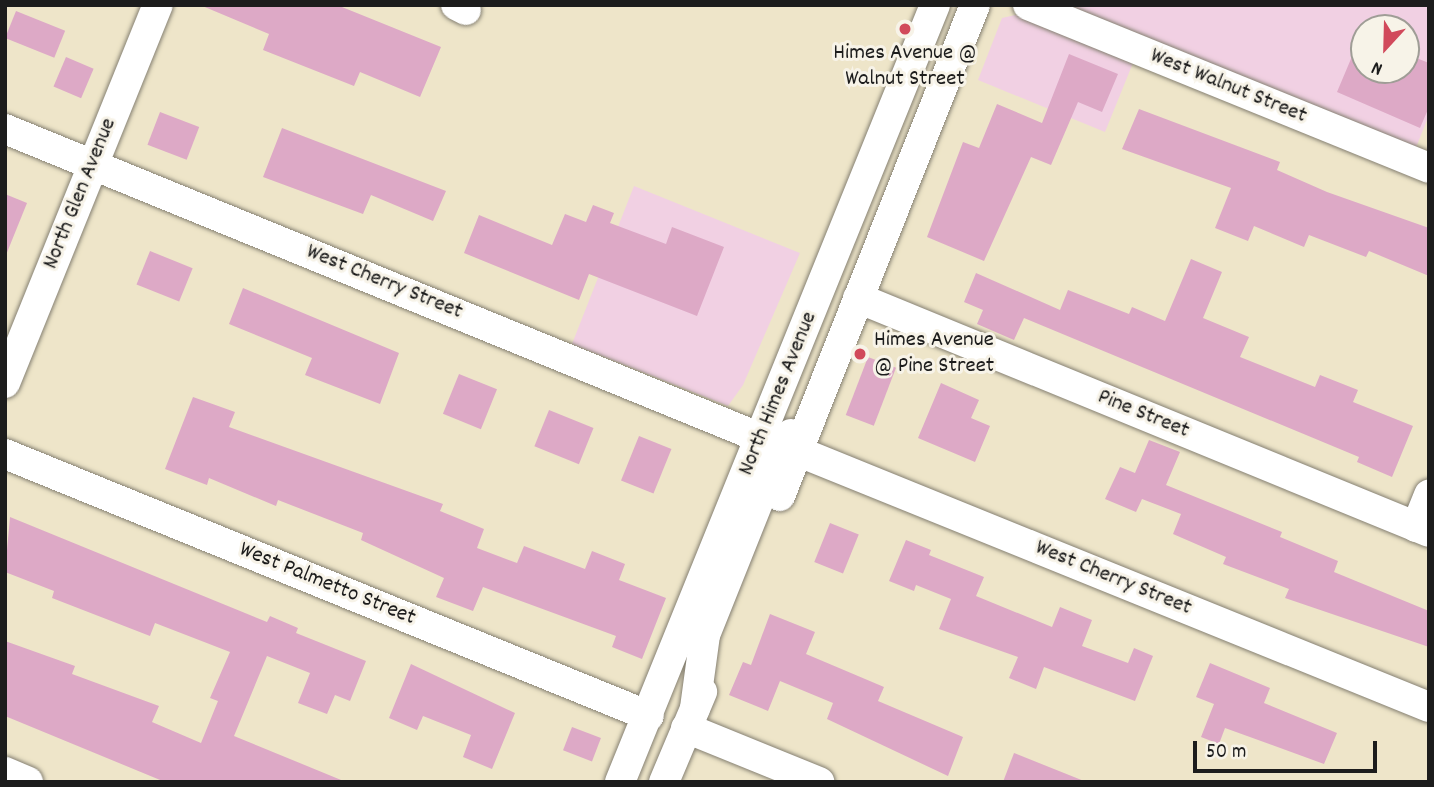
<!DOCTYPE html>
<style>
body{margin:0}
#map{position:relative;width:1434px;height:787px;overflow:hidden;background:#eee5c9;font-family:Dekko,sans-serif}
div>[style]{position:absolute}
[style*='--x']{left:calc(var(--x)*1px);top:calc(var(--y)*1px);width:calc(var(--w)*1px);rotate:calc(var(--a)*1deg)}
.built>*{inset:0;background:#f1d0e3}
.building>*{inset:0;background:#dda9c6;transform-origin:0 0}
.roads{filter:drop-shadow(0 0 2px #858072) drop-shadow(0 0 2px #858072)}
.minor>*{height:30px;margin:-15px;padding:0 15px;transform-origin:15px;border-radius:15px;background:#fff}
.dots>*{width:19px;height:19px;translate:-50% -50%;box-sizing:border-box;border:4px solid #f7f3e8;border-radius:50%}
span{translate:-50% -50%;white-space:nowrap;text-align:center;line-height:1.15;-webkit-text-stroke:6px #f7f3e8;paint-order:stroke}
.poi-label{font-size:23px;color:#1c1c1c}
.left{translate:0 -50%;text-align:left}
.street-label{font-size:23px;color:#1c1c1c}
.frame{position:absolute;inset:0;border:7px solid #1c1c1c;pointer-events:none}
.north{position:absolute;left:1350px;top:14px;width:70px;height:70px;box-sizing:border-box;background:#f7f3e8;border:2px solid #9f9d96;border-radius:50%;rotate:202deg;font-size:19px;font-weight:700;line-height:28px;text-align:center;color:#1c1c1c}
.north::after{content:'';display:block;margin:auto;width:24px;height:32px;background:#d1495b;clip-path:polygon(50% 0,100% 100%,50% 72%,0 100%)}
.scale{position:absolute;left:1193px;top:741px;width:184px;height:32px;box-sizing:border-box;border:4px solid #1c1c1c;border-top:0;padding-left:9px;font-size:21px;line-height:24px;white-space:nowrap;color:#1c1c1c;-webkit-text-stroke:5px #f7f3e8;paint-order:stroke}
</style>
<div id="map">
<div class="built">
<i style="clip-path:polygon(evenodd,1068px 5px,1429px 5px,1429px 115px,1415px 150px,1068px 5px,1364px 28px,1406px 28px,1406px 70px,1364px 70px,1364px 28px)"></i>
<i style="clip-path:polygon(1015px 15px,1034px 18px,1135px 58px,1105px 132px,978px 80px,1002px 18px)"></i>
<i style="clip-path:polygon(634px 186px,800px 253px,743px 385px,728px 406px,572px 344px)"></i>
</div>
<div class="building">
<i style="clip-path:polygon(200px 5px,337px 5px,441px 47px,420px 97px,360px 72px,354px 86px,263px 50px,269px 34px)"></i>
<i style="left:16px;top:11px;width:53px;height:29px;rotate:22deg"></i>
<i style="clip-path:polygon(1364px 28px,1364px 70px,1406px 70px,1406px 54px,1429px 63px,1429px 107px,1420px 128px,1337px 92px)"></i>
<i style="clip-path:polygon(1069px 54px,1118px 74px,1102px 112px,1078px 102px,1051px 165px,1031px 157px,984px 261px,927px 237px,963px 142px,979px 148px,997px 104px,1042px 123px)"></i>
<i style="left:66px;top:57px;width:30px;height:32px;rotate:23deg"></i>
<i style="clip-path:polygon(1139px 109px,1280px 162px,1277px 170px,1327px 192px,1429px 228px,1429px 276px,1369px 251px,1366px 257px,1309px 235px,1304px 247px,1254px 226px,1248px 241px,1215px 228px,1231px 188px,1122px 149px)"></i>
<i style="left:160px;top:112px;width:42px;height:35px;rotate:21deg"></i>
<i style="clip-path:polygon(282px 128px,446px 191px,433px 221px,371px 195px,363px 214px,263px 177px)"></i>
<i style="clip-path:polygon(5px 194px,27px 203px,6px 255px,5px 255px)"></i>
<i style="clip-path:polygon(593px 205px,614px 213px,610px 223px,666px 244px,672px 227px,724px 247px,697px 316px,589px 274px,579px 300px,464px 253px,479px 215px,552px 245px,565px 214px,586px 222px)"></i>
<i style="left:150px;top:251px;width:46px;height:36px;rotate:22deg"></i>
<i style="clip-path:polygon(1191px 259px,1222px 272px,1203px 318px,1249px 337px,1240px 357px,1315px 387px,1320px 375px,1358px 390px,1353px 402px,1413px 426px,1392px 477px,1357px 462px,1359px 457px,1024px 318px,1014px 340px,977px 324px,983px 310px,964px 302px,976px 273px,1060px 310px,1068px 290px,1129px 314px,1132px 307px,1165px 321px)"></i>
<i style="clip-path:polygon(243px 288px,399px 353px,380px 404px,305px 375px,312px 358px,229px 324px)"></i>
<i style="left:868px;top:357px;width:30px;height:62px;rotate:21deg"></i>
<i style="left:459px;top:374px;width:41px;height:43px;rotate:22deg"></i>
<i style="clip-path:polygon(941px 383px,979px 400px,971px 418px,990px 426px,975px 462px,918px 438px)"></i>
<i style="clip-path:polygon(193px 397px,235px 412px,229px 427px,443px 504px,440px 511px,484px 529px,477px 548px,517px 563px,524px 546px,585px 569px,592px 551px,625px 564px,619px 580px,666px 598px,642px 659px,612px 647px,616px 636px,483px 587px,473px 611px,436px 597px,444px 578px,361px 540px,363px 533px,278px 500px,276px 506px,209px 478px,207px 485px,165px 469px)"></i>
<i style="left:549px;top:410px;width:48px;height:39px;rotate:22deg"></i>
<i style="left:639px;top:436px;width:35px;height:48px;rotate:22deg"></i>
<i style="clip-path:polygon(1149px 440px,1180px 452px,1166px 485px,1282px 532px,1280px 537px,1338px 561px,1334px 572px,1429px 611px,1429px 647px,1285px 598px,1289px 589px,1223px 564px,1226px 557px,1173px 534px,1181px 514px,1142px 499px,1136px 512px,1105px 499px,1120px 467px,1135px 473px)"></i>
<i style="clip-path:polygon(10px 517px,267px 622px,270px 616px,298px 628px,296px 633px,366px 661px,350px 701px,335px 695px,327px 714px,298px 703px,310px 673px,267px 656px,234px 736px,346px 782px,165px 782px,5px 716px,5px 641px,75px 666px,72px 674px,159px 706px,152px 722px,201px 743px,218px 701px,210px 698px,230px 652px,155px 623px,150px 636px,52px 598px,54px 591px,5px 572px)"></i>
<i style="left:830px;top:523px;width:31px;height:42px;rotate:22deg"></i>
<i style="clip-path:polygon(906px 540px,931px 550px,929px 555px,984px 577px,976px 596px,1052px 627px,1060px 607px,1092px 620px,1082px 646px,1128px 663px,1134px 648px,1153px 656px,1135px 701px,1044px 667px,1036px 689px,1009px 678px,1018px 657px,939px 629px,951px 599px,916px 585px,914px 591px,889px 581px)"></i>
<i style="clip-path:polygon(770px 614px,815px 632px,806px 654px,884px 687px,878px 701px,963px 737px,948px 776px,827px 719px,833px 703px,780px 681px,768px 711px,729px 695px,743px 662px,751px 665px)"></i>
<i style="clip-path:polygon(1210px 663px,1270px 688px,1264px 703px,1337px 733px,1324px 764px,1225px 728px,1219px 744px,1201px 737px,1214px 704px,1196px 697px)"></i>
<i style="clip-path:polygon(411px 664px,515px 713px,492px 769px,463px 757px,471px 735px,423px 716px,417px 730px,389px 718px)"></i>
<i style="left:572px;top:727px;width:31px;height:25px;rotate:21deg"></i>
<i style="clip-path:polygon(1014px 753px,1084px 781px,1083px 782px,1003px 782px)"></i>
</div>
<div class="roads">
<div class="minor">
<i style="--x:456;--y:5;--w:11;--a:27"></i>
<i style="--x:1028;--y:5;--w:433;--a:22.1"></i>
<i style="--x:5;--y:129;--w:824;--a:22.24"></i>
<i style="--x:768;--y:441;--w:25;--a:78"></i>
<i style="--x:773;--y:465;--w:183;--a:111.8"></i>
<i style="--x:705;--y:635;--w:74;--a:97.8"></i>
<i style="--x:858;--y:298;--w:617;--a:22.28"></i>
<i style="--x:5;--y:383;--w:408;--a:-68"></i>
<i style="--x:791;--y:434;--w:18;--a:71"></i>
<i style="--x:797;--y:451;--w:682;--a:22.05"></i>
<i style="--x:5;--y:454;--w:695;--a:22.14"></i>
<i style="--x:780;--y:496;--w:528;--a:-68.34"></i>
<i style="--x:1416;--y:527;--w:35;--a:-68"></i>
<i style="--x:686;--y:728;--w:144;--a:22.1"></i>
<i style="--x:5;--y:772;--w:25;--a:23"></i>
<i style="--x:620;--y:782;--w:838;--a:-67.93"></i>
<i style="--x:664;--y:782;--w:98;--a:-67.1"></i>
</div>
</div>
<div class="dots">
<i style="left:905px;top:29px;background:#d1495b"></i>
<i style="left:860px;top:354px;background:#d1495b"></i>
</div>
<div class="poi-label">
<span style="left:905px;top:67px">Himes Avenue @<br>Walnut Street</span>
<span class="left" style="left:874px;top:354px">Himes Avenue<br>@ Pine Street</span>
</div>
<div class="street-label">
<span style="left:1228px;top:87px;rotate:22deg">West Walnut Street</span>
<span style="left:81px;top:194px;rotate:-68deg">North Glen Avenue</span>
<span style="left:384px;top:283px;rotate:22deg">West Cherry Street</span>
<span style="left:779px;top:394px;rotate:-68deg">North Himes Avenue</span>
<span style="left:1143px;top:415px;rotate:22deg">Pine Street</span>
<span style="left:1113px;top:579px;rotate:22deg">West Cherry Street</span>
<span style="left:327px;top:585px;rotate:22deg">West Palmetto Street</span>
</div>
<div class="frame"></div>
<div class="north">N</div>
<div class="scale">50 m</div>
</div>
